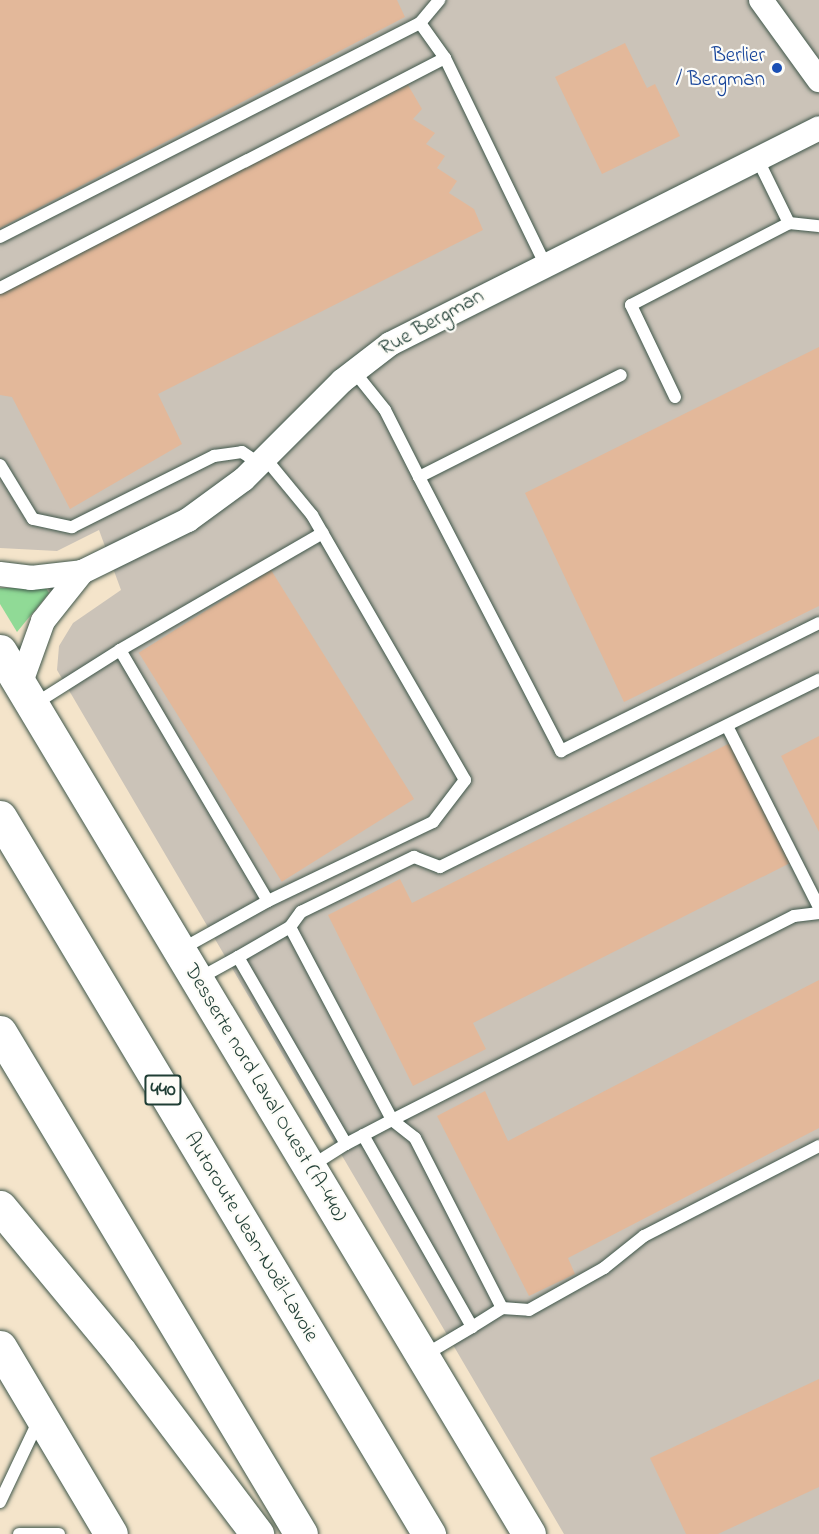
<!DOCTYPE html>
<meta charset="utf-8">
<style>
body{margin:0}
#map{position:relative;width:819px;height:1534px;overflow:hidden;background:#f4e4ca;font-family:"Indie Flower",sans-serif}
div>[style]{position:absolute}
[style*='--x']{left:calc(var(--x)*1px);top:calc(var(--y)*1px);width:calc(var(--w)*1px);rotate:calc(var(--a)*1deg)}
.industrial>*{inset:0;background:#cbc3b8}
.green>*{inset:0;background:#90da96}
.building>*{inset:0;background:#e3b89a;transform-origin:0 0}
.roads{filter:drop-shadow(0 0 2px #3f564a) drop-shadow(0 0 2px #3f564a)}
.service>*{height:12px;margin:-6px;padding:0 6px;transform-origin:6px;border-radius:6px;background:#fff}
.minor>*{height:24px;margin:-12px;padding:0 12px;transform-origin:12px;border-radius:12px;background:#fff}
.primary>*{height:33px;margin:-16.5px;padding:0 16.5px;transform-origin:16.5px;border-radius:16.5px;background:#fff}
.motorway>*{height:33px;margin:-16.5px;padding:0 16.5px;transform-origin:16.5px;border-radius:16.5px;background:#fff}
.dots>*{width:16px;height:16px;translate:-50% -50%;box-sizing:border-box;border:3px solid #fdfcf7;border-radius:50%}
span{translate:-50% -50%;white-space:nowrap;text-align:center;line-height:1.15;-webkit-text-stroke:4.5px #fdfcf7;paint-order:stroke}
.shield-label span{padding:2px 4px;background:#fdfcf7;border:2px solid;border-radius:4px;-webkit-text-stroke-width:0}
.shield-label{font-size:20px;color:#1f3d34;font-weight:700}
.transit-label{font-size:21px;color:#164399}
.right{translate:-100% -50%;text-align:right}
.street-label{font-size:21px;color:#1f3d34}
</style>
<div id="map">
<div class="industrial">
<i style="clip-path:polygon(0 0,819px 0,819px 1534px,564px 1534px,57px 670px,59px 646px,73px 623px,121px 590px,99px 530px,57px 551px,0 548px)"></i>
</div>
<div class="green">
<i style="clip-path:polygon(0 588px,46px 588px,49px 593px,17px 632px,0 604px)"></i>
</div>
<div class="building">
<i style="clip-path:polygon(0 0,397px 0,405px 17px,0 228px)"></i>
<i style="clip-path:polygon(625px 43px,647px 88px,655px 84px,680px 136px,602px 174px,555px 77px)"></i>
<i style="clip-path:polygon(408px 85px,422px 109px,413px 119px,435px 133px,426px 144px,445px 156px,437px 168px,457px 181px,449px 193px,474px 209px,483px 230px,158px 394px,182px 444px,70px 509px,12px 397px,0 395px,0 293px)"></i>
<i style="clip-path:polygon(819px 347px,819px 606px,624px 702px,525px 493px)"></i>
<i style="left:271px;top:570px;width:270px;height:156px;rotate:58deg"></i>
<i style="clip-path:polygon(819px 736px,819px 832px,781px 756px)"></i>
<i style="clip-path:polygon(730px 743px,790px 863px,473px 1023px,486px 1049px,413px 1086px,328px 915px,400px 879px,412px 903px)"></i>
<i style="clip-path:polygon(819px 980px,819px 1128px,568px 1258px,575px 1274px,529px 1296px,437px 1116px,485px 1091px,508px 1141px)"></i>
<i style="clip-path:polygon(819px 1379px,819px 1487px,718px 1534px,686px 1534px,650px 1458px)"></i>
</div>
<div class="roads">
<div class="service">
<i style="--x:420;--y:23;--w:30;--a:-50"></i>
<i style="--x:756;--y:156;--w:75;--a:63.8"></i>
<i style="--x:789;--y:223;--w:30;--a:6"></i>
<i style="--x:0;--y:237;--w:471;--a:-27"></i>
<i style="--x:420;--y:23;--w:43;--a:54.5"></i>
<i style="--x:0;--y:288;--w:501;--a:-27.33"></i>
<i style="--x:445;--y:58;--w:229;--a:64.1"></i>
<i style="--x:353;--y:370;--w:51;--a:51.3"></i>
<i style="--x:385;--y:410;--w:75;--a:63.1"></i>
<i style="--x:419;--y:477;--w:226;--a:-26.8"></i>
<i style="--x:675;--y:397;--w:102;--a:-115.6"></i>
<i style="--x:631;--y:305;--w:178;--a:-27.4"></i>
<i style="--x:265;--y:458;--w:74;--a:50.5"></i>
<i style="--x:312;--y:515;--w:306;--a:60"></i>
<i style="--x:465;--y:780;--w:53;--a:127.3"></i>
<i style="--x:433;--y:822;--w:183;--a:154.4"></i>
<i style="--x:0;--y:465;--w:63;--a:58.6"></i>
<i style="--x:33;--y:519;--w:40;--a:12"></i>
<i style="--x:72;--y:527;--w:159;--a:-26.6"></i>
<i style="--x:214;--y:456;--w:28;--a:-8"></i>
<i style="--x:242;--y:452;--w:22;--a:34"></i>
<i style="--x:419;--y:477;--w:309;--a:62.6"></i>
<i style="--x:561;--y:751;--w:288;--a:-26.4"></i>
<i style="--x:120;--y:650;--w:234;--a:-30"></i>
<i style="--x:33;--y:705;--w:103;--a:-32.3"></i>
<i style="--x:120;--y:650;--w:291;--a:59.5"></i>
<i style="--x:268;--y:901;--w:101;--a:150.9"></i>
<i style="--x:727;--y:726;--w:203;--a:63.1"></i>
<i style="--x:290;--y:927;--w:19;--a:-54"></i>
<i style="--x:301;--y:912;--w:126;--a:-26"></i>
<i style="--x:414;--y:857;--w:28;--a:21"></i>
<i style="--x:440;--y:867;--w:423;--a:-26.3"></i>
<i style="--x:238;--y:957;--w:60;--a:-30"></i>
<i style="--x:290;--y:927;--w:218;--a:62.1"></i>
<i style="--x:392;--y:1120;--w:52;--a:152.4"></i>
<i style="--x:198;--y:979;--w:46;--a:-28.8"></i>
<i style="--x:238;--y:957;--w:216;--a:60"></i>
<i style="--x:346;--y:1144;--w:41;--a:147.8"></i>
<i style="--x:363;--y:1135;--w:221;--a:60.4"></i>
<i style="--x:472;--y:1327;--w:57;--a:149.4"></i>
<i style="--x:502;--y:1308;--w:27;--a:4"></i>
<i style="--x:529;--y:1310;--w:86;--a:-29.2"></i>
<i style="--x:604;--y:1268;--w:51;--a:-38.7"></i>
<i style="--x:644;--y:1236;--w:197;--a:-27.2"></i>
<i style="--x:472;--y:1327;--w:36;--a:-32"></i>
<i style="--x:502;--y:1308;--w:191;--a:-117.1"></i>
<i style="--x:415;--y:1138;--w:29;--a:-142"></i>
<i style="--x:392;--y:1120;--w:451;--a:-26.9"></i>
<i style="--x:794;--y:916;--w:25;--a:-7"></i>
<i style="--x:0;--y:1502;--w:91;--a:-64.6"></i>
<i style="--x:19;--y:1534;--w:40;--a:0"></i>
</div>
<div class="minor">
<i style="--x:761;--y:0;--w:99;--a:54.1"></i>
<i style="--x:0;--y:574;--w:31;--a:7"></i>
<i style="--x:31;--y:578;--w:51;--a:-6.7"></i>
<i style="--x:82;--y:572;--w:118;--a:-26.1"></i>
<i style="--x:188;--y:520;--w:69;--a:-36.2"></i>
<i style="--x:244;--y:479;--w:139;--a:-45"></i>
<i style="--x:342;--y:381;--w:61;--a:-37.6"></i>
<i style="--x:390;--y:344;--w:480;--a:-26.7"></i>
<i style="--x:20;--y:685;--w:68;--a:-70.2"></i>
<i style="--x:43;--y:621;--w:63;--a:-51.5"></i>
</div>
<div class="primary">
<i style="--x:0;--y:651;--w:1029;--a:59.07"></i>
<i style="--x:0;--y:1347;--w:217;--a:59.3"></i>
</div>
<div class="motorway">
<i style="--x:0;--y:817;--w:836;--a:59.11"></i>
<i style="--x:0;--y:1032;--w:585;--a:59.05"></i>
<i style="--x:0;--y:1207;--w:188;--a:50.4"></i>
<i style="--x:120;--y:1352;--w:228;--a:53"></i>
</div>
</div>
<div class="dots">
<i style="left:777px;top:68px;background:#1a4fb4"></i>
</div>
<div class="shield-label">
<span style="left:163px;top:1090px">440</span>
</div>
<div class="transit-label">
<span class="right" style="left:765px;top:68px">Berlier<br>/ Bergman</span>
</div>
<div class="street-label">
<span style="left:432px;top:323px;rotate:-29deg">Rue Bergman</span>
<span style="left:265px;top:1093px;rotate:59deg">Desserte nord Laval Ouest (A-440)</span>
<span style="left:251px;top:1237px;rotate:59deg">Autoroute Jean-Noël-Lavoie</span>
</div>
</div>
